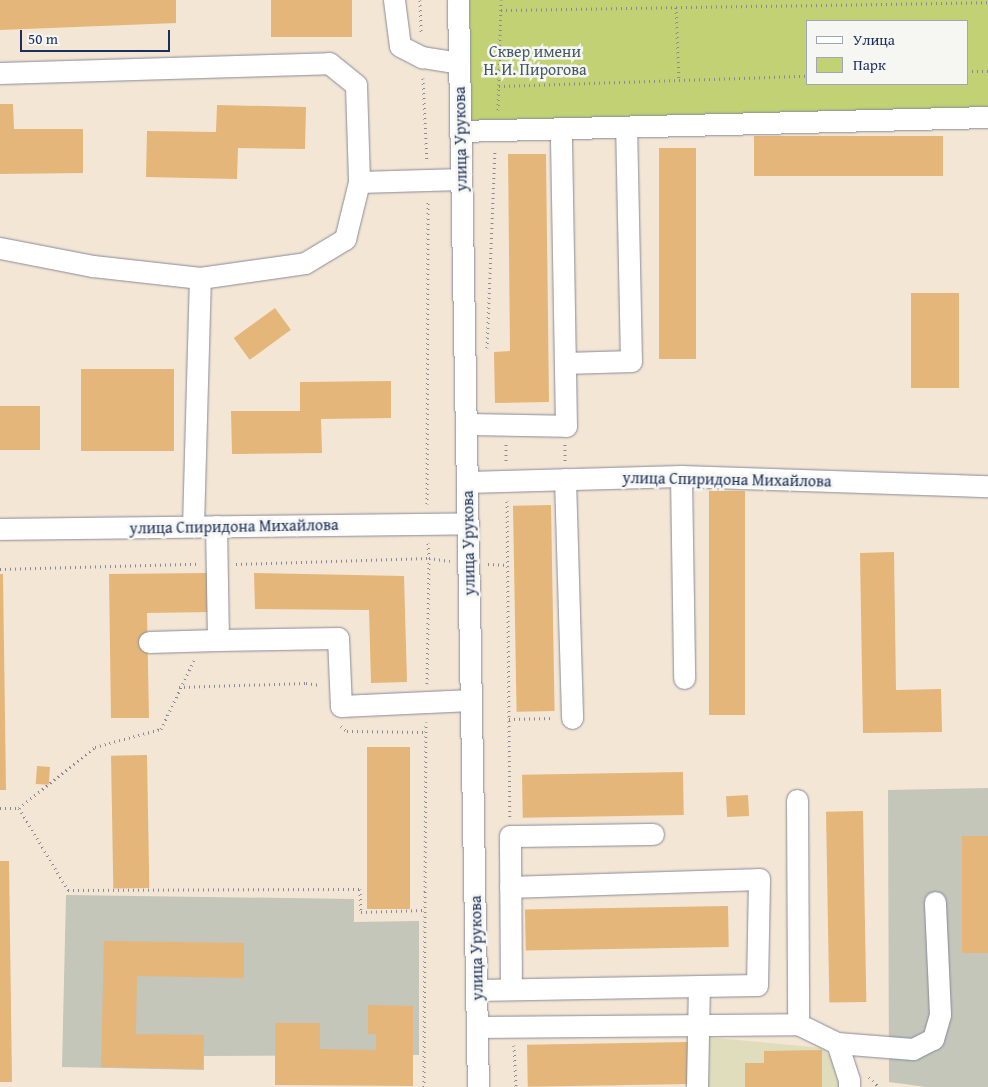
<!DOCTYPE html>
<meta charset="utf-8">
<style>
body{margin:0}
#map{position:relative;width:988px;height:1087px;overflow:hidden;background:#f4e6d4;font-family:"Gentium Book Plus",serif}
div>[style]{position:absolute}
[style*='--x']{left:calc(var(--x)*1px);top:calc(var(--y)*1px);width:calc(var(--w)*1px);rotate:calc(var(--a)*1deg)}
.built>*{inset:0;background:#dfddbb}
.industrial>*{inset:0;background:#c3c6b9}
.green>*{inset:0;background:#c1d174}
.building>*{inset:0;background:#e4b679;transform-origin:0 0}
.path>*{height:3px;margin-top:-1.5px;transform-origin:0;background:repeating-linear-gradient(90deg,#888a99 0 1px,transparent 0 5px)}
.roads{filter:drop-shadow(0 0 1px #888a99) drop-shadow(0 0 1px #888a99)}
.minor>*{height:21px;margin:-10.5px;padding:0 10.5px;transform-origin:10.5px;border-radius:10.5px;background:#fff}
span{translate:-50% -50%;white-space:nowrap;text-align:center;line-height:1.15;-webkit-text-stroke:5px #f6f6f2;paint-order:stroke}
.park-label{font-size:16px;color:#445864}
.street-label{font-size:16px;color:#1b2f5e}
.legend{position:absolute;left:806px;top:20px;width:162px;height:65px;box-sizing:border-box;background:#f6f6f2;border:1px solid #9ea6b7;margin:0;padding:6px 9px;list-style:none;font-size:15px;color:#1b2f5e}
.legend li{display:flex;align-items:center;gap:10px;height:25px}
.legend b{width:25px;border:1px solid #9ea6b7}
.scale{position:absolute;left:20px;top:30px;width:150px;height:22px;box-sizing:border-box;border:2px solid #1b2f5e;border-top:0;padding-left:6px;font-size:15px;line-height:18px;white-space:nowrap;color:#1b2f5e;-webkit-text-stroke:4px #f6f6f2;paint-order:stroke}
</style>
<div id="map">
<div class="built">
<i style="clip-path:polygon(707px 1037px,823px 1048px,860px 1087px,708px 1087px)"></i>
</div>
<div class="industrial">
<i style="clip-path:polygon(988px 788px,988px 1087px,926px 1087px,889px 1082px,888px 790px)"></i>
<i style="clip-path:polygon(66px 895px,354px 899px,354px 922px,419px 921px,419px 1055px,204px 1056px,204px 1070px,62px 1067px)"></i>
</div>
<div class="green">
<i style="clip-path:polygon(evenodd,469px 0,988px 0,988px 108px,471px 123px,469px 0,807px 21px,967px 21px,967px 84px,807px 84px,807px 21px)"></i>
</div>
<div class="building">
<i style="clip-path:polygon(0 0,176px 0,176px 23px,0 30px)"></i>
<i style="left:271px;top:0;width:81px;height:37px"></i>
<i style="clip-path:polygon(0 104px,13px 104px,14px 129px,83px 129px,83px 173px,0 174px)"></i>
<i style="clip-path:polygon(217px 105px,306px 107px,305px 149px,238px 148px,237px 179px,146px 177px,147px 131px,216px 132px)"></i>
<i style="left:943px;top:136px;width:40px;height:189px;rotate:90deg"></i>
<i style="left:659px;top:148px;width:37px;height:211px"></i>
<i style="clip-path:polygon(508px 154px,546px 154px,549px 402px,495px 403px,494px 352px,510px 351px)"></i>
<i style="left:911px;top:293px;width:48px;height:95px"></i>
<i style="left:275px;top:308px;width:27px;height:51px;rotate:54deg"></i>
<i style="left:81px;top:369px;width:93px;height:82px"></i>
<i style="clip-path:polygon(391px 381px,391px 418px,321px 419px,322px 453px,232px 454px,231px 411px,300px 411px,300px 382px)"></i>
<i style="left:40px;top:406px;width:44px;height:40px;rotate:90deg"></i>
<i style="left:709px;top:491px;width:36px;height:224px"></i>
<i style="left:551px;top:505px;width:206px;height:38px;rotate:89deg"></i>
<i style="clip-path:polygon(894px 552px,896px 690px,941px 689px,942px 732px,863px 733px,860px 553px)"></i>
<i style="clip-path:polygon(209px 573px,210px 612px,147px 613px,149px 718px,111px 718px,109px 574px)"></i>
<i style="clip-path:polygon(254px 573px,404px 576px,407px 682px,371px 683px,369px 610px,255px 609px)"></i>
<i style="clip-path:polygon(0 574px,3px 574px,6px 790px,0 790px)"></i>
<i style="left:367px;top:747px;width:43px;height:162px"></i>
<i style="left:147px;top:755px;width:133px;height:36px;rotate:89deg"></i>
<i style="left:37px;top:766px;width:13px;height:18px;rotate:4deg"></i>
<i style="left:683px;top:772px;width:43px;height:161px;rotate:89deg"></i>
<i style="left:748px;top:795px;width:21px;height:22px;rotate:87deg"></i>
<i style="left:863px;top:811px;width:191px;height:37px;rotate:89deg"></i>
<i style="left:988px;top:836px;width:117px;height:26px;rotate:90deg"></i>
<i style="clip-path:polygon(0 861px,9px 861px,12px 1082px,0 1082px)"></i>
<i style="left:728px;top:906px;width:41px;height:203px;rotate:89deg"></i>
<i style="clip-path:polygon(104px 941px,244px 943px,244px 978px,137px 976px,136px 1034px,204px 1035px,203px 1069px,101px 1067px)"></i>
<i style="clip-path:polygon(368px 1005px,413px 1006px,413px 1086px,275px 1085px,275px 1023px,320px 1023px,320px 1049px,376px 1050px,376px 1034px,368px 1034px)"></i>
<i style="left:688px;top:1042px;width:42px;height:161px;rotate:89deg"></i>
<i style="clip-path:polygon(822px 1050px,822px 1087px,745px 1087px,745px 1063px,764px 1063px,764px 1051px)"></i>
</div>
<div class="path">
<i style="--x:420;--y:0;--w:34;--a:88"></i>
<i style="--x:676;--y:7;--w:74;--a:87.7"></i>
<i style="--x:501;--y:10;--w:487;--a:-0.9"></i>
<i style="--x:967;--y:71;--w:21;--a:0"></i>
<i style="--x:423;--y:78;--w:84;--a:87.3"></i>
<i style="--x:499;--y:86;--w:308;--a:-1.9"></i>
<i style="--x:498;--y:110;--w:110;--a:-88.4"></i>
<i style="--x:487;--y:348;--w:199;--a:-87.7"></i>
<i style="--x:506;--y:444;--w:18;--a:90"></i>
<i style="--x:565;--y:461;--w:17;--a:-90"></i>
<i style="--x:507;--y:501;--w:316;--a:89.5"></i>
<i style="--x:427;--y:504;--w:304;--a:-89.8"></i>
<i style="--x:428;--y:543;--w:15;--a:86"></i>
<i style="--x:429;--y:558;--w:21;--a:8"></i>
<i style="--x:236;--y:564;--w:193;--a:-1.8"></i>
<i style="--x:429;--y:558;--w:126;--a:90.9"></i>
<i style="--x:488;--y:564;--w:20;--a:3"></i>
<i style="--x:0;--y:569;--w:197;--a:-1.5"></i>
<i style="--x:179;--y:687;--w:127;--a:-1.8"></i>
<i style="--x:306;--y:683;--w:14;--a:8"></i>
<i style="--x:509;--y:719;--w:44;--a:-1.3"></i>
<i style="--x:341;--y:726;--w:8;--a:40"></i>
<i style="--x:347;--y:731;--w:79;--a:0.7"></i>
<i style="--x:0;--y:808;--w:19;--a:0"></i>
<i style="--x:19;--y:808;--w:96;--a:59.1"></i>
<i style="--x:68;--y:890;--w:292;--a:-0.2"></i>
<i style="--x:360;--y:889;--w:23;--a:88"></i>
<i style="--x:361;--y:912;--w:63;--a:-1.8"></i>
<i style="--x:19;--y:808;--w:97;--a:-38.8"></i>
<i style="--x:95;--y:747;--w:68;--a:-15.3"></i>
<i style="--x:161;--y:729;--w:76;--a:-64.4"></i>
<i style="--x:514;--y:1045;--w:42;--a:87.3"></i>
<i style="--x:869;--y:1077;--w:14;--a:45"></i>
<i style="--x:424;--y:1087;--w:365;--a:-89.7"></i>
</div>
<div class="roads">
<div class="minor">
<i style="--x:394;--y:0;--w:46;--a:82.6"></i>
<i style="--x:400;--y:46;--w:25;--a:27"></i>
<i style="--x:422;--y:57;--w:36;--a:9"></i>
<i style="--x:458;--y:0;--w:1087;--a:88.95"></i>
<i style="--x:0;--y:73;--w:329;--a:-1.7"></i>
<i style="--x:329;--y:63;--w:35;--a:39"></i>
<i style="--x:356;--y:85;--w:97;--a:88.2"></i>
<i style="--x:359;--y:182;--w:102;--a:-1.7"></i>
<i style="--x:460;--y:131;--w:528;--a:-1.52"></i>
<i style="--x:0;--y:248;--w:95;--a:11"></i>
<i style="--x:93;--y:266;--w:108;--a:6.4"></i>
<i style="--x:565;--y:363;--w:66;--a:-1.7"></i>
<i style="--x:631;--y:361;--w:234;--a:-91.2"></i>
<i style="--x:466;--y:424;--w:100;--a:1.1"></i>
<i style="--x:566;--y:426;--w:298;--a:-91"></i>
<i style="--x:681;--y:476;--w:202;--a:89.1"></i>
<i style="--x:565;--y:479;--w:239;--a:88.3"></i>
<i style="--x:467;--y:482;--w:214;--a:-1.6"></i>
<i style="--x:681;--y:476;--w:307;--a:1.9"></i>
<i style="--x:193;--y:526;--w:248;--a:-88.4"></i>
<i style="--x:200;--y:278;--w:106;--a:-8.1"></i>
<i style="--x:305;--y:263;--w:47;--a:-31"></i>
<i style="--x:345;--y:239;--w:59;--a:-76.2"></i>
<i style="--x:0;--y:529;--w:468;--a:-0.7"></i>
<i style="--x:218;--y:640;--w:120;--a:-1"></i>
<i style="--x:338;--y:638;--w:68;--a:87.5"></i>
<i style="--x:341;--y:706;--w:130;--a:-2.6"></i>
<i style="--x:149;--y:642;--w:69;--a:-1.7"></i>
<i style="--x:218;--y:640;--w:114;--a:-91"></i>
<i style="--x:797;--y:800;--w:224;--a:89.7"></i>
<i style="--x:511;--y:989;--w:153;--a:-90.4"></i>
<i style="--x:510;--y:836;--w:143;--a:-0.8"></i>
<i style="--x:476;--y:990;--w:281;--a:-1"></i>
<i style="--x:757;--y:985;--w:106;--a:-88.9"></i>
<i style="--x:759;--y:879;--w:249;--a:178.2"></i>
<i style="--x:477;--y:1027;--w:321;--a:-0.5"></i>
<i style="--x:798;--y:1024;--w:43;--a:26"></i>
<i style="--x:837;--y:1043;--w:39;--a:72"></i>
<i style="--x:849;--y:1080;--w:7;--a:90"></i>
<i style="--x:837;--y:1043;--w:76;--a:4.5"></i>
<i style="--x:913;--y:1049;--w:22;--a:-27"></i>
<i style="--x:933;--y:1039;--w:26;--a:-74"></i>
<i style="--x:940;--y:1014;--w:112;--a:-92.6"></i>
<i style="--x:697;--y:1087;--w:101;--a:-88.9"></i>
</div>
</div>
<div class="park-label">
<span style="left:535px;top:60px">Сквер имени<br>Н. И. Пирогова</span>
</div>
<div class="street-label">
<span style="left:460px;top:139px;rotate:-91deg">улица Урукова</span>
<span style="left:727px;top:479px;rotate:1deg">улица Спиридона Михайлова</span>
<span style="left:234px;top:526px;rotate:-1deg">улица Спиридона Михайлова</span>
<span style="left:468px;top:543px;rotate:-91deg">улица Урукова</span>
<span style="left:476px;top:948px;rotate:-91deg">улица Урукова</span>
</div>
<ul class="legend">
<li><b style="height:6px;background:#fff"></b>Улица</li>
<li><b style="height:14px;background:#c1d174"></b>Парк</li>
</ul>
<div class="scale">50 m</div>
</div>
